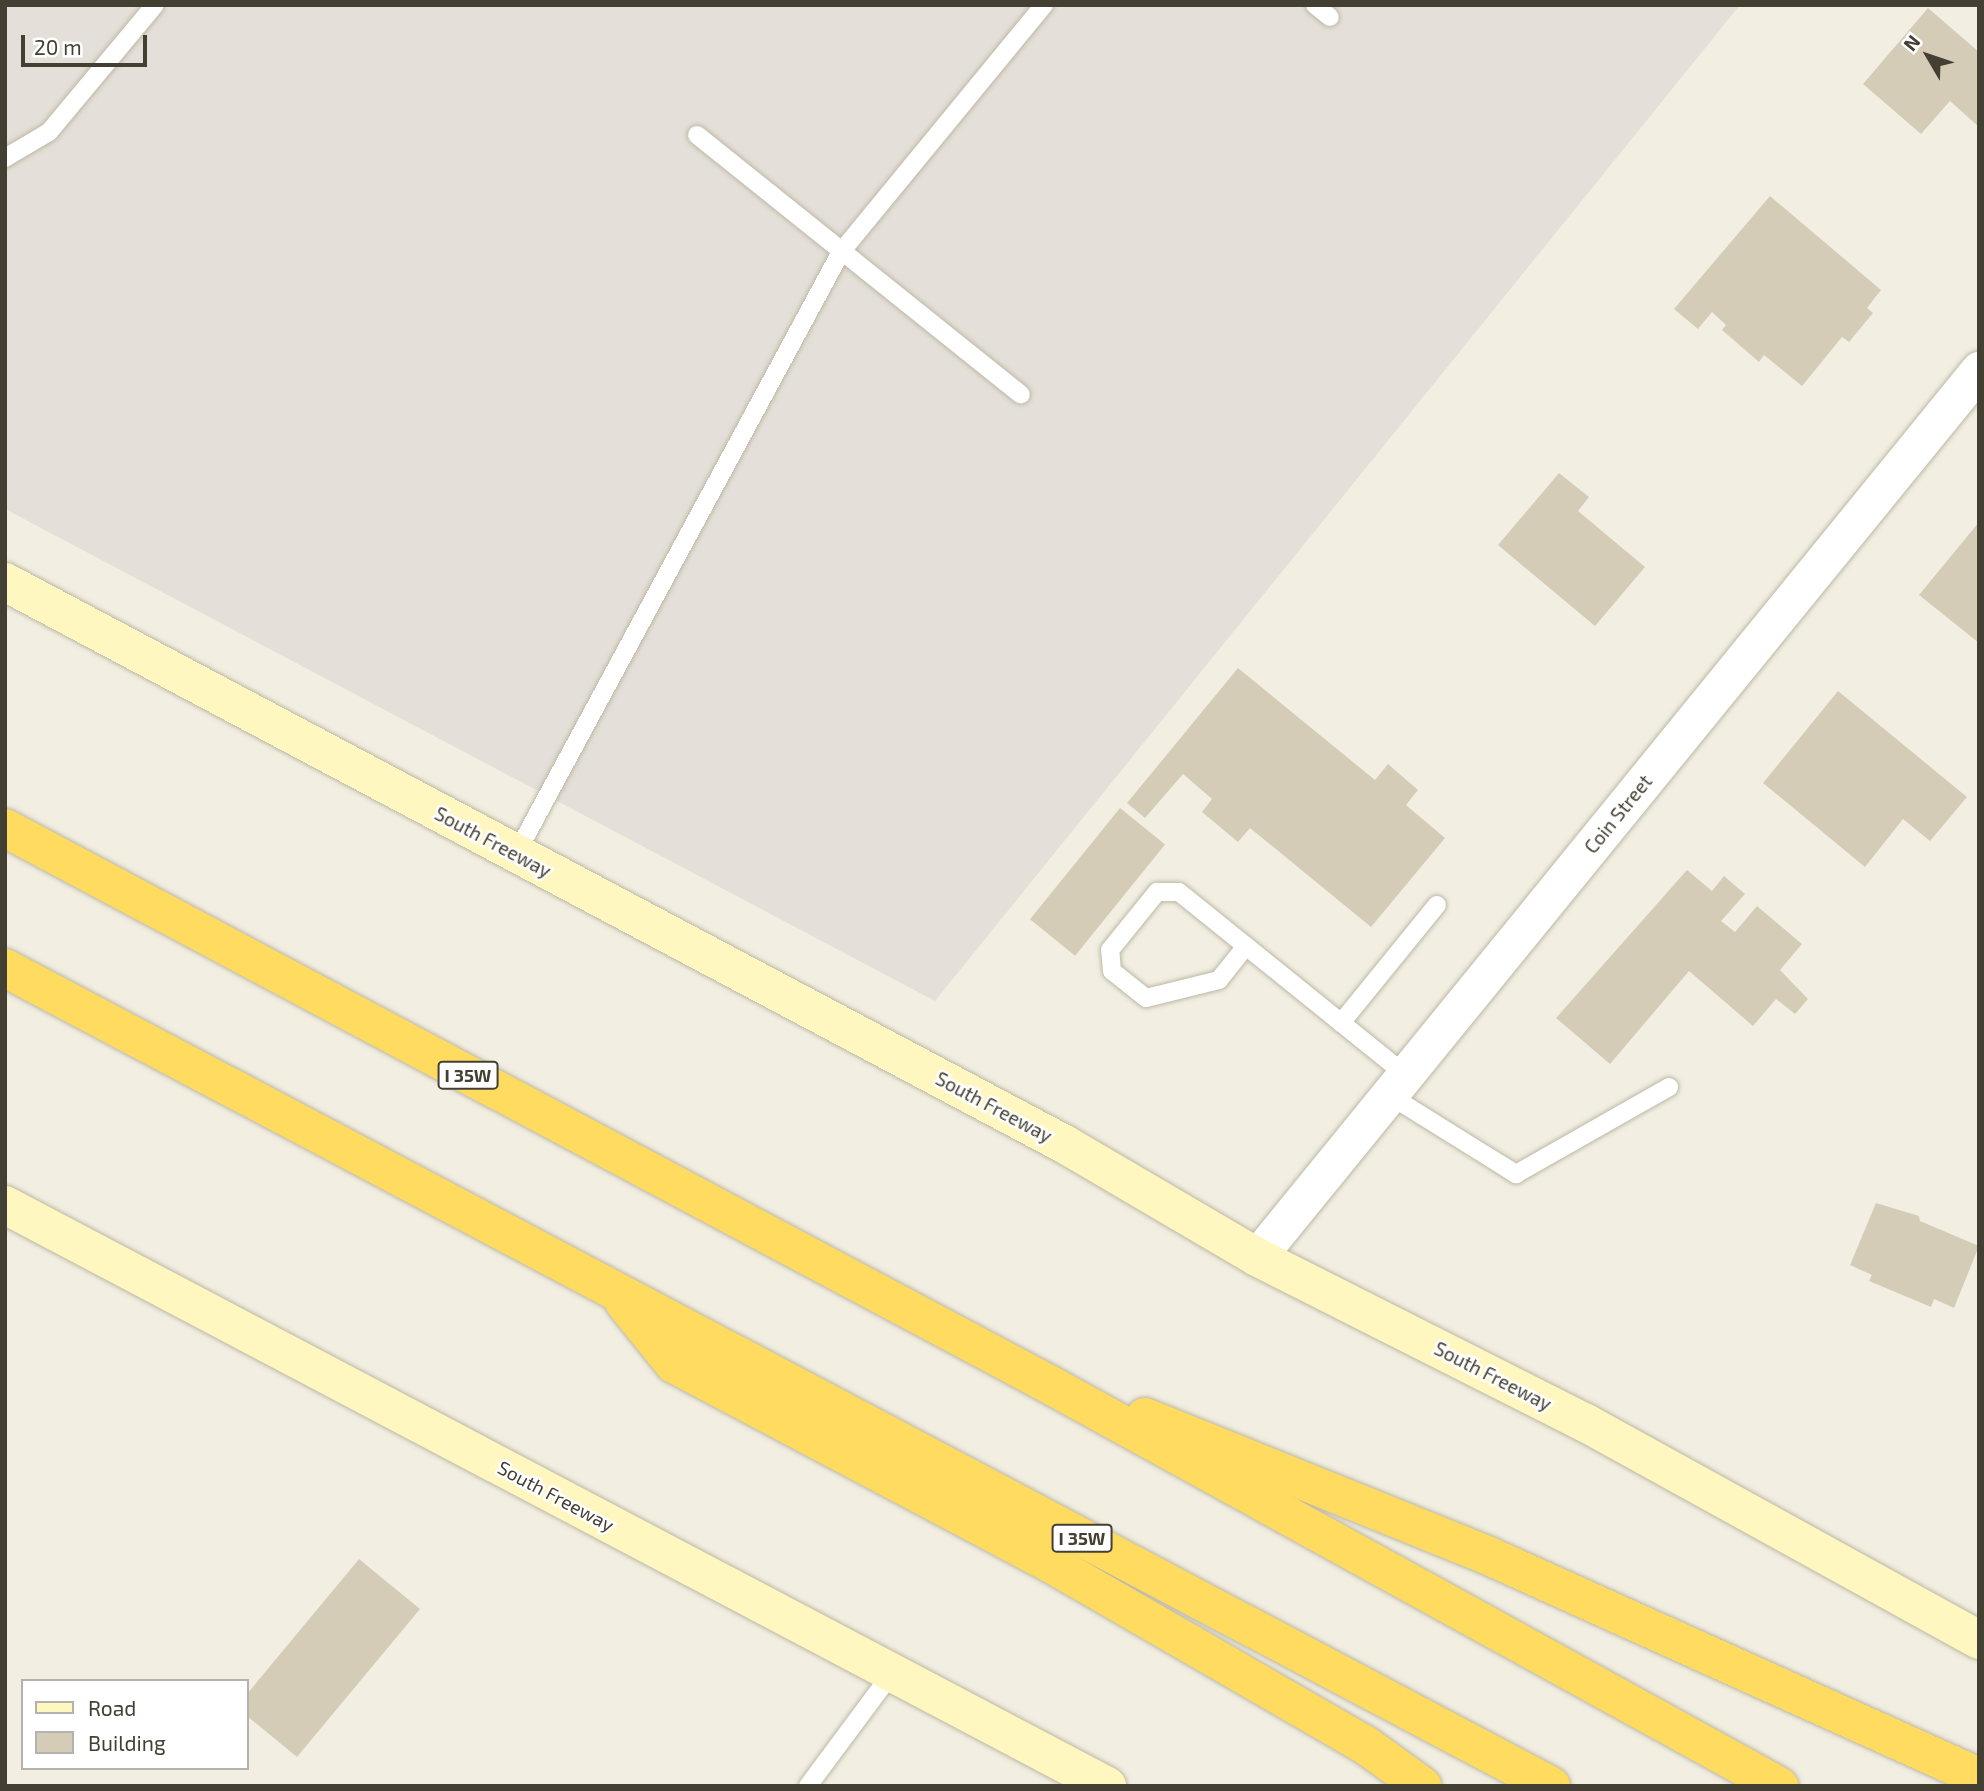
<!DOCTYPE html>
<style>
body{margin:0}
#map{position:relative;width:1984px;height:1791px;overflow:hidden;background:#f2efe2;font-family:"Exo 2",sans-serif}
div>[style]{position:absolute}
[style*='--x']{left:calc(var(--x)*1px);top:calc(var(--y)*1px);width:calc(var(--w)*1px);rotate:calc(var(--a)*1deg)}
.industrial>*{inset:0;background:#e4dfd8}
.building>*{inset:0;background:#d4ccb7;transform-origin:0 0}
.roads{filter:drop-shadow(0 0 2px #bdb8a5) drop-shadow(0 0 2px #bdb8a5)}
.service>*{height:18px;margin:-9px;padding:0 9px;transform-origin:9px;border-radius:9px;background:#fff}
.minor>*{height:37px;margin:-18.5px;padding:0 18.5px;transform-origin:18.5px;border-radius:18.5px;background:#fff}
.secondary>*{height:38px;margin:-19px;padding:0 19px;transform-origin:19px;border-radius:19px;background:#fff7bf}
.motorway>*{height:38px;margin:-19px;padding:0 19px;transform-origin:19px;border-radius:19px;background:#ffdc60}
span{translate:-50% -50%;white-space:nowrap;text-align:center;line-height:1.15;-webkit-text-stroke:5px #fff;paint-order:stroke}
.shield-label span{padding:2px 5px;background:#fff;border:2px solid;border-radius:5px;-webkit-text-stroke-width:0}
.shield-label{font-size:18px;color:#443f33;font-weight:700}
.street-label{font-size:19px;color:#443f33}
.frame{position:absolute;inset:0;border:7px solid #443f33;pointer-events:none}
.legend{position:absolute;left:21px;top:1679px;width:228px;height:91px;box-sizing:border-box;background:#fff;border:2px solid #b4b2ad;margin:0;padding:9px 12px;list-style:none;font-size:21px;color:#443f33}
.legend li{display:flex;align-items:center;gap:14px;height:35px}
.legend b{width:35px;border:2px solid #b4b2ad}
.north{position:absolute;left:1893px;top:21px;width:70px;height:70px;-webkit-text-stroke:5px #fff;paint-order:stroke;rotate:309deg;font-size:19px;font-weight:700;line-height:28px;text-align:center;color:#443f33}
.north::after{content:'';display:block;margin:auto;width:24px;height:32px;background:#443f33;clip-path:polygon(50% 0,100% 100%,50% 72%,0 100%)}
.scale{position:absolute;left:21px;top:35px;width:126px;height:32px;box-sizing:border-box;border:4px solid #443f33;border-top:0;padding-left:9px;font-size:21px;line-height:24px;white-space:nowrap;color:#443f33;-webkit-text-stroke:5px #fff;paint-order:stroke}
</style>
<div id="map">
<div class="industrial">
<i style="clip-path:polygon(5px 5px,1740px 5px,935px 1001px,5px 509px)"></i>
</div>
<div class="building">
<i style="clip-path:polygon(1928px 8px,1979px 52px,1979px 127px,1950px 101px,1921px 134px,1863px 84px)"></i>
<i style="clip-path:polygon(1770px 196px,1881px 290px,1867px 308px,1873px 313px,1849px 342px,1842px 337px,1802px 386px,1764px 355px,1759px 362px,1722px 330px,1726px 325px,1712px 312px,1698px 329px,1674px 309px)"></i>
<i style="clip-path:polygon(1559px 473px,1589px 497px,1578px 511px,1645px 567px,1595px 626px,1498px 545px)"></i>
<i style="clip-path:polygon(1979px 522px,1979px 643px,1919px 595px)"></i>
<i style="clip-path:polygon(1238px 668px,1375px 780px,1388px 764px,1418px 790px,1406px 805px,1445px 838px,1371px 927px,1250px 828px,1238px 842px,1202px 812px,1212px 799px,1183px 774px,1145px 818px,1127px 803px)"></i>
<i style="clip-path:polygon(1838px 691px,1967px 797px,1930px 841px,1903px 819px,1865px 867px,1763px 783px)"></i>
<i style="left:1120px;top:808px;width:58px;height:143px;rotate:39deg"></i>
<i style="clip-path:polygon(1687px 870px,1712px 891px,1724px 876px,1745px 894px,1721px 921px,1735px 932px,1757px 906px,1802px 944px,1780px 970px,1808px 999px,1795px 1014px,1776px 999px,1753px 1026px,1689px 971px,1610px 1064px,1556px 1018px)"></i>
<i style="clip-path:polygon(1876px 1203px,1919px 1216px,1920px 1221px,1979px 1246px,1954px 1308px,1934px 1299px,1931px 1307px,1869px 1281px,1872px 1275px,1850px 1265px)"></i>
<i style="clip-path:polygon(359px 1559px,420px 1609px,297px 1757px,247px 1716px,247px 1694px)"></i>
</div>
<div class="roads">
<div class="service">
<i style="--x:1315;--y:5;--w:19;--a:39"></i>
<i style="--x:697;--y:135;--w:415;--a:38.7"></i>
<i style="--x:5;--y:158;--w:51;--a:-30.6"></i>
<i style="--x:49;--y:132;--w:165;--a:-50.2"></i>
<i style="--x:516;--y:854;--w:684;--a:-61.64"></i>
<i style="--x:841;--y:252;--w:320;--a:-50.6"></i>
<i style="--x:1246;--y:946;--w:43;--a:128.5"></i>
<i style="--x:1219;--y:980;--w:75;--a:166.1"></i>
<i style="--x:1146;--y:998;--w:43;--a:-141.5"></i>
<i style="--x:1112;--y:971;--w:21;--a:-95"></i>
<i style="--x:1110;--y:950;--w:75;--a:-51"></i>
<i style="--x:1157;--y:892;--w:22;--a:0"></i>
<i style="--x:1179;--y:892;--w:292;--a:38.9"></i>
<i style="--x:1341;--y:1023;--w:152;--a:-50.9"></i>
<i style="--x:1389;--y:1095;--w:150;--a:31.9"></i>
<i style="--x:1516;--y:1174;--w:176;--a:-29.6"></i>
<i style="--x:808;--y:1786;--w:141;--a:-53.4"></i>
</div>
<div class="minor">
<i style="--x:1257;--y:1257;--w:1144;--a:-50.86"></i>
</div>
<div class="secondary">
<i style="--x:5;--y:582;--w:1201;--a:27.95"></i>
<i style="--x:1066;--y:1145;--w:221;--a:30.4"></i>
<i style="--x:1257;--y:1257;--w:369;--a:26.8"></i>
<i style="--x:1586;--y:1423;--w:449;--a:28.9"></i>
<i style="--x:5;--y:1205;--w:1246;--a:27.8"></i>
</div>
<div class="motorway">
<i style="--x:5;--y:828;--w:1189;--a:28.05"></i>
<i style="--x:1054;--y:1387;--w:828;--a:28.83"></i>
<i style="--x:5;--y:968;--w:1749;--a:27.88"></i>
<i style="--x:624;--y:1302;--w:80;--a:51.1"></i>
<i style="--x:674;--y:1364;--w:425;--a:27.9"></i>
<i style="--x:1050;--y:1563;--w:362;--a:30"></i>
<i style="--x:1364;--y:1744;--w:72;--a:35.9"></i>
<i style="--x:1145;--y:1417;--w:371;--a:22"></i>
<i style="--x:1489;--y:1556;--w:538;--a:24.28"></i>
</div>
</div>
<div class="shield-label">
<span style="left:468px;top:1075px">I 35W</span>
<span style="left:1082px;top:1538px">I 35W</span>
</div>
<div class="street-label">
<span style="left:1618px;top:814px;rotate:-51deg">Coin Street</span>
<span style="left:493px;top:842px;rotate:28deg">South Freeway</span>
<span style="left:994px;top:1107px;rotate:28deg">South Freeway</span>
<span style="left:1493px;top:1376px;rotate:27deg">South Freeway</span>
<span style="left:556px;top:1496px;rotate:28deg">South Freeway</span>
</div>
<div class="frame"></div>
<ul class="legend">
<li><b style="height:9px;background:#fff7bf"></b>Road</li>
<li><b style="height:19px;background:#d4ccb7"></b>Building</li>
</ul>
<div class="north">N</div>
<div class="scale">20 m</div>
</div>
